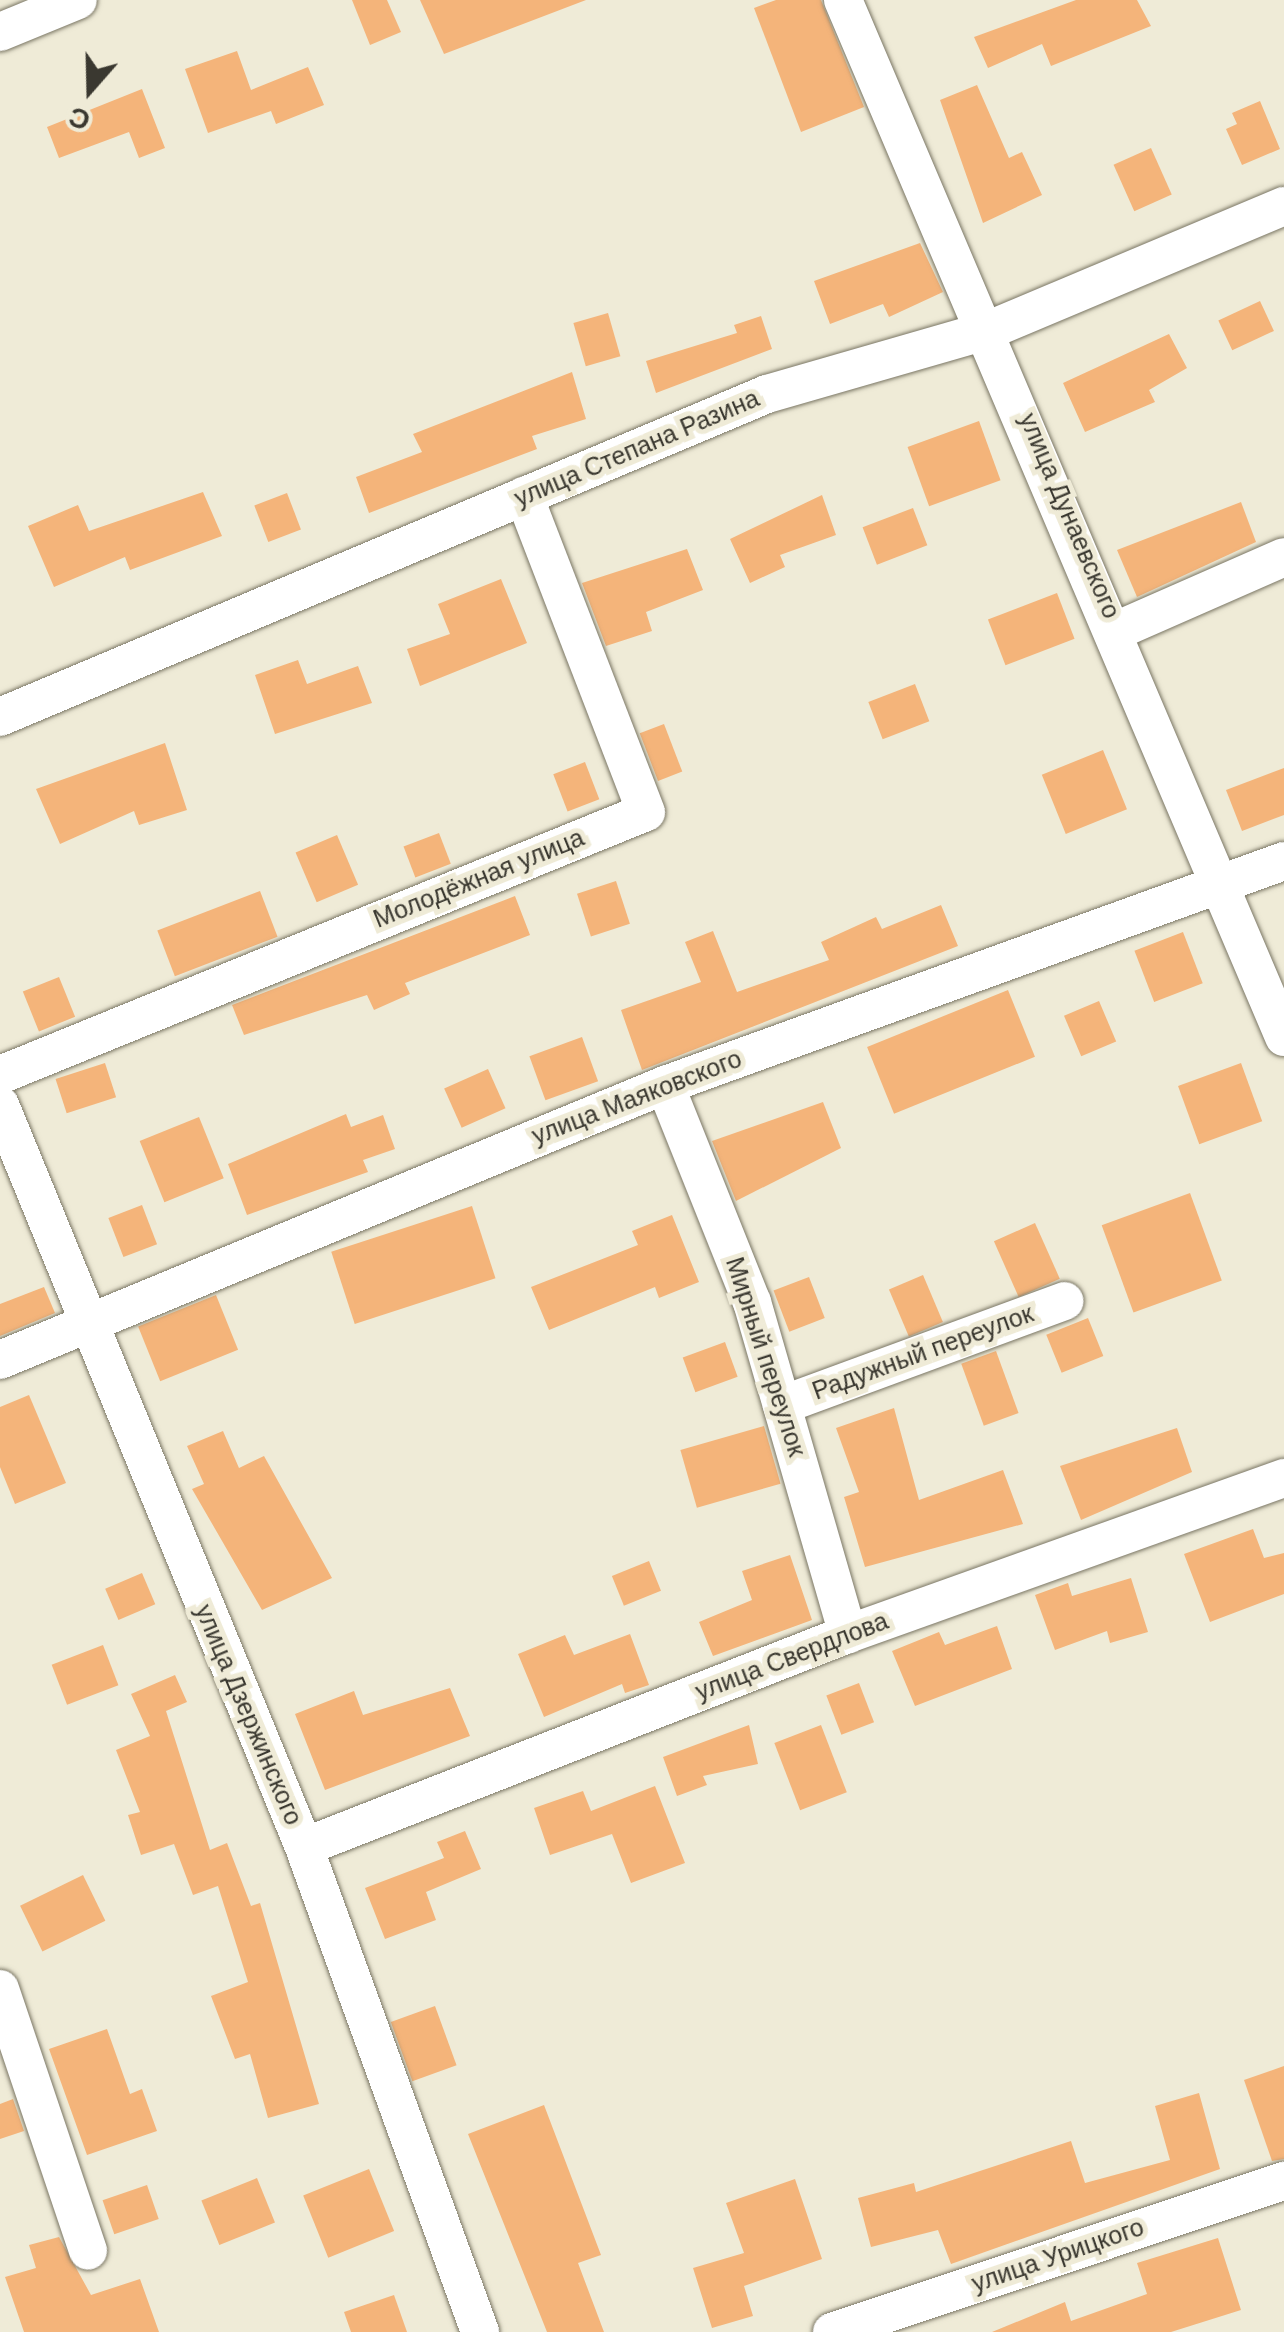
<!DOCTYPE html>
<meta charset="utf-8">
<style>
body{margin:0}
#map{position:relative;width:1284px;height:2332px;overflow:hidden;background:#efebd7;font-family:"DM Sans",sans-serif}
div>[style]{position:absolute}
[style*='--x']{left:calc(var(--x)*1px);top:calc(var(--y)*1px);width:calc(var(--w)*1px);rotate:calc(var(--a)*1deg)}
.building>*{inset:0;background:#f4b47a;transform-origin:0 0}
.roads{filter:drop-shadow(0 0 2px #7a7664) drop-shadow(0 0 2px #7a7664)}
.minor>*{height:38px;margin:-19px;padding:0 19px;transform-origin:19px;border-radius:19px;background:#fff}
span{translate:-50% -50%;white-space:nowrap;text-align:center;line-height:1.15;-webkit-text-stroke:10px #efebd7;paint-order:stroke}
.street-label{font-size:25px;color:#3a3830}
.north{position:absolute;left:40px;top:40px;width:100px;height:100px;-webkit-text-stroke:8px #efebd7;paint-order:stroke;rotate:200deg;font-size:28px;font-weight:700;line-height:40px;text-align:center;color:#3a3830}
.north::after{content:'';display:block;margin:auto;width:35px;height:45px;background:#3a3830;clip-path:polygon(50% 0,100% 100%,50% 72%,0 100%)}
</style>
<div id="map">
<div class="building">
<i style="clip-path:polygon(352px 0,387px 0,401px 32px,370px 45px)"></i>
<i style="clip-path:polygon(420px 0,586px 0,444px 54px)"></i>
<i style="clip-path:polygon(776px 0,821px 0,864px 107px,801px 132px,754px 8px)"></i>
<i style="clip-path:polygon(1076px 0,1137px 0,1151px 26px,1051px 66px,1042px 44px,988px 68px,974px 37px)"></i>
<i style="clip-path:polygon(237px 51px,251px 90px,308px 67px,324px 105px,276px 124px,271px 111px,208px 133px,185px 69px)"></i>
<i style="clip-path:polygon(977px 85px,1009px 158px,1022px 152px,1042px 195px,983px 223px,940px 100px)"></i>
<i style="clip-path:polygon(142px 89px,165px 148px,139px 158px,129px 132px,59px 158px,47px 127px)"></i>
<i style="clip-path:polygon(1260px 101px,1280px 149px,1242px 165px,1226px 129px,1237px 124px,1232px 113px)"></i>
<i style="left:1151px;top:148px;width:51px;height:41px;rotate:66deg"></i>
<i style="clip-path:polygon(920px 243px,943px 292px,889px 317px,883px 304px,830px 324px,814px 281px)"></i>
<i style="left:1260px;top:301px;width:33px;height:46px;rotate:65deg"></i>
<i style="left:608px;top:313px;width:45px;height:36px;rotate:74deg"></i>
<i style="clip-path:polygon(761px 316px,772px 349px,656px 393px,646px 361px,737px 333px,734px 325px)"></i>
<i style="clip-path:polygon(1169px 334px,1187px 368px,1149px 390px,1155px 402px,1085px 432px,1063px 383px)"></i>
<i style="clip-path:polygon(572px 372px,586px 419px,532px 436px,537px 449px,369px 513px,356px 477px,422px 452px,413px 434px)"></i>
<i style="left:979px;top:421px;width:63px;height:76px;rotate:70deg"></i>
<i style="clip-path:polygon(203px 492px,222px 536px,130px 570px,125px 557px,54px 587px,28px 526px,78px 505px,89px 531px)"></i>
<i style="left:287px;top:493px;width:39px;height:35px;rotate:69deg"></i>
<i style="clip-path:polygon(822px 495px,836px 535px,780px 555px,785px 567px,750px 583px,730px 539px)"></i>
<i style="clip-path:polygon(1241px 502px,1256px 542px,1137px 597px,1117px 550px)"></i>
<i style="left:913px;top:508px;width:40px;height:54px;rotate:69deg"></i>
<i style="clip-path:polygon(687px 549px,703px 590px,646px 612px,652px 631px,606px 646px,582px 583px)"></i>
<i style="clip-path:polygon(501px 579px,527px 643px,420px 686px,407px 649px,450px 634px,438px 604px)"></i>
<i style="left:1057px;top:593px;width:49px;height:74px;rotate:69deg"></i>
<i style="clip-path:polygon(298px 660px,307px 684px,358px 666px,372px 703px,275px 734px,255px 675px)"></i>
<i style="left:915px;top:684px;width:40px;height:50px;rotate:69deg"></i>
<i style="left:664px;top:724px;width:51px;height:26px;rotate:69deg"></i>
<i style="clip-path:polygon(165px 743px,187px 810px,139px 825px,134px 811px,60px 844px,36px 789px)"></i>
<i style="left:1103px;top:750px;width:64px;height:66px;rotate:68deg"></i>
<i style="left:585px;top:762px;width:40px;height:34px;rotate:69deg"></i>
<i style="clip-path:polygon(1284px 768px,1284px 815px,1242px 831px,1226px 790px)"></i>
<i style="left:439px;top:833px;width:33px;height:38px;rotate:69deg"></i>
<i style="left:337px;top:835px;width:54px;height:45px;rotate:67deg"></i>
<i style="left:616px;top:881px;width:45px;height:41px;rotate:72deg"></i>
<i style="left:260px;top:891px;width:49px;height:110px;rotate:69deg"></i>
<i style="clip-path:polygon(515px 896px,530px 935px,405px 983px,410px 994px,374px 1010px,367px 995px,244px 1035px,232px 1005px)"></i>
<i style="clip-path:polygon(941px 905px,958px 946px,642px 1070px,621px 1010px,701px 982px,685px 942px,713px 931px,737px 992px,829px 960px,821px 942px,876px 917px,882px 929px)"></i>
<i style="left:1183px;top:932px;width:55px;height:52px;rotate:69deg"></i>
<i style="left:59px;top:977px;width:43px;height:39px;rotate:68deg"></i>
<i style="left:1008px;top:990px;width:72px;height:152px;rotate:68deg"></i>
<i style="left:1099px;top:1001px;width:44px;height:38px;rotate:67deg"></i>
<i style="left:582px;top:1037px;width:47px;height:56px;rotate:70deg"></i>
<i style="left:105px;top:1063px;width:36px;height:52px;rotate:72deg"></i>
<i style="left:1241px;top:1063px;width:62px;height:67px;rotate:70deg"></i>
<i style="left:488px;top:1069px;width:43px;height:48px;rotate:66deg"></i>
<i style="clip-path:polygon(823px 1102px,841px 1148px,736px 1201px,712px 1141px)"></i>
<i style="clip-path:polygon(346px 1114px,351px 1127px,383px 1115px,395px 1149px,363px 1160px,368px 1172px,247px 1215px,228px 1164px)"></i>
<i style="left:199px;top:1117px;width:66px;height:64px;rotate:68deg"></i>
<i style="left:1190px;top:1193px;width:93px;height:94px;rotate:70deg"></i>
<i style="left:142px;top:1205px;width:42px;height:36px;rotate:69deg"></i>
<i style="left:472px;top:1206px;width:76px;height:148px;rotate:72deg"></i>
<i style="clip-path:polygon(672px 1215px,699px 1282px,659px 1298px,655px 1287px,549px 1330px,531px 1287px,638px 1245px,632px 1231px)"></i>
<i style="left:1035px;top:1223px;width:61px;height:45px;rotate:66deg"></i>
<i style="left:923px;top:1275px;width:51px;height:37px;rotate:67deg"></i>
<i style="left:809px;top:1277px;width:44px;height:38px;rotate:69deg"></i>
<i style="clip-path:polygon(44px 1287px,55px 1313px,0 1336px,0 1304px)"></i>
<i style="left:216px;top:1295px;width:59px;height:84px;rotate:68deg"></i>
<i style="left:1088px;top:1318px;width:41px;height:45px;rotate:68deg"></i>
<i style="left:725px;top:1342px;width:37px;height:45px;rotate:70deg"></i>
<i style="left:996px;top:1351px;width:66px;height:37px;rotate:70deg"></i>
<i style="clip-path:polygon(29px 1395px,66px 1483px,15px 1504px,0 1467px,0 1407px)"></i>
<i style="clip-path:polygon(894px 1408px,919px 1500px,1003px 1470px,1023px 1524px,865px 1567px,844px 1497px,859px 1492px,836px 1428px)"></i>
<i style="left:764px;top:1426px;width:60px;height:87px;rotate:74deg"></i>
<i style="clip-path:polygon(1177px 1428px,1192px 1472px,1081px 1520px,1060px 1466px)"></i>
<i style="clip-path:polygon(223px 1431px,239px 1468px,264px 1456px,332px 1578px,262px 1610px,192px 1489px,204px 1484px,187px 1446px)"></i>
<i style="clip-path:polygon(1253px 1529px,1264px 1558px,1284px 1553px,1284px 1594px,1210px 1622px,1184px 1554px)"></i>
<i style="clip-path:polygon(790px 1555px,812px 1620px,713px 1656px,699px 1622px,752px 1600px,742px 1571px)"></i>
<i style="left:649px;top:1561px;width:32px;height:40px;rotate:68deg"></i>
<i style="left:142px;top:1573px;width:34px;height:40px;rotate:67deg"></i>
<i style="clip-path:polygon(1131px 1578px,1148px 1632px,1110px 1643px,1107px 1631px,1055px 1650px,1035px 1595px,1068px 1583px,1072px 1596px)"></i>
<i style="clip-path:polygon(997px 1626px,1012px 1669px,915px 1706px,892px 1651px,939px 1632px,945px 1645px)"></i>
<i style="clip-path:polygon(630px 1634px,649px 1685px,625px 1693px,622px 1684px,544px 1717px,518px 1654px,565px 1635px,574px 1655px)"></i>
<i style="left:103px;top:1645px;width:43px;height:55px;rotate:69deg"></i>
<i style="clip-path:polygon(175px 1675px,187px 1702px,166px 1711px,210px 1850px,227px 1843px,251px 1906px,260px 1903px,319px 2104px,268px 2118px,250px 2054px,235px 2059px,211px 1996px,248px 1982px,218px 1886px,193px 1895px,174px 1844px,141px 1855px,128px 1815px,140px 1812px,116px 1750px,150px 1736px,131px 1694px)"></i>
<i style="left:859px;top:1683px;width:42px;height:35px;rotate:69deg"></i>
<i style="clip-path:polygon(450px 1688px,470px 1736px,325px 1790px,295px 1714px,354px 1691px,363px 1715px)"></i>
<i style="clip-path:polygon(749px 1725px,758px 1764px,703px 1776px,707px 1785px,677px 1796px,663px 1757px)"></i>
<i style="left:821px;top:1725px;width:72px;height:50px;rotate:69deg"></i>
<i style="clip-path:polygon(655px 1786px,685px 1863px,631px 1883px,612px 1834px,550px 1855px,534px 1808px,583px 1791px,591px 1811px)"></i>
<i style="clip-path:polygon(465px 1831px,481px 1869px,426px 1892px,436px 1920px,385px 1939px,365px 1888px,444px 1858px,437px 1842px)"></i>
<i style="left:83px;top:1875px;width:51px;height:70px;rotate:64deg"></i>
<i style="left:435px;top:2006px;width:63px;height:47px;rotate:70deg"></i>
<i style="clip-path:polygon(107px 2029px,130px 2094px,142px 2089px,157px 2131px,87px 2155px,49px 2049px)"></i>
<i style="clip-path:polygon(1284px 2066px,1284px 2159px,1272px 2161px,1244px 2080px)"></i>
<i style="clip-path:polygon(1199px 2093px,1220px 2169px,951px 2264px,938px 2230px,871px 2247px,858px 2198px,914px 2183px,916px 2192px,1071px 2141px,1085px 2183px,1170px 2160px,1155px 2106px)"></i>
<i style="clip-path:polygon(13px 2099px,24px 2131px,0 2139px,0 2104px)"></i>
<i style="clip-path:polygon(544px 2105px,601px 2255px,578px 2263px,604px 2332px,547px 2332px,468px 2134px)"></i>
<i style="left:369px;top:2169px;width:67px;height:71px;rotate:68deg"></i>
<i style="left:257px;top:2178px;width:48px;height:60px;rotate:68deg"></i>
<i style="clip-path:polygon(795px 2179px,822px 2259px,744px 2286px,753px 2316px,712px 2328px,693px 2268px,744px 2253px,726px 2203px)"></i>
<i style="left:147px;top:2185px;width:36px;height:47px;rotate:71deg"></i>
<i style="clip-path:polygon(59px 2237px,91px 2295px,140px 2279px,159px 2332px,24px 2332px,5px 2277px,36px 2268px,29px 2245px)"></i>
<i style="clip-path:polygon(1218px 2238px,1241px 2310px,1171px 2332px,992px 2332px,1065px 2302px,1071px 2321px,1147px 2294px,1137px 2263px)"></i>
<i style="clip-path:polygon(394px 2295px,407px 2332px,351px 2332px,344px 2312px)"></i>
</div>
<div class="roads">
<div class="minor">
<i style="--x:843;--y:0;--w:1127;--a:66.96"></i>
<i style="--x:0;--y:32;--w:84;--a:-22.3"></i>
<i style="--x:1118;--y:630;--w:181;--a:-23.7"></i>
<i style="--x:0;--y:717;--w:832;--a:-22.84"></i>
<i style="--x:767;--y:394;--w:231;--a:-16.1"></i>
<i style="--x:989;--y:330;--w:320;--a:-22.8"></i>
<i style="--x:0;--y:1075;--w:697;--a:-22.15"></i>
<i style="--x:646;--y:812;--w:339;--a:-111.1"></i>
<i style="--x:665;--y:1085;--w:234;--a:68.2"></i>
<i style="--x:752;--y:1302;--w:346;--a:73.9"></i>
<i style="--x:0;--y:1105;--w:802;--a:67.72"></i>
<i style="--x:304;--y:1847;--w:516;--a:70.05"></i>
<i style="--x:0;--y:1360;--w:720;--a:-22.47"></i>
<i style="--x:665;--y:1085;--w:658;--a:-19.89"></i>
<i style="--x:782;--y:1405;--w:301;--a:-20.2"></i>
<i style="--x:304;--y:1847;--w:584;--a:-21.38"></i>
<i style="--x:848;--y:1634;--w:463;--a:-19.7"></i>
<i style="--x:0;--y:1989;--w:276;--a:71.4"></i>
<i style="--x:832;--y:2332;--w:477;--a:-18.5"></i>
</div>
</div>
<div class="street-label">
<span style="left:637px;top:449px;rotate:-23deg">улица Степана Разина</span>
<span style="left:1069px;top:516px;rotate:67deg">улица Дунаевского</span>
<span style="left:479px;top:879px;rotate:-22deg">Молодёжная улица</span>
<span style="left:637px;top:1098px;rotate:-21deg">улица Маяковского</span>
<span style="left:923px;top:1353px;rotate:-20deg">Радужный переулок</span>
<span style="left:765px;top:1357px;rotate:72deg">Мирный переулок</span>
<span style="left:792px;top:1657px;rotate:-21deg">улица Свердлова</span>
<span style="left:248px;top:1715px;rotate:67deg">улица Дзержинского</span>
<span style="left:1058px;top:2256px;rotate:-19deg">улица Урицкого</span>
</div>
<div class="north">С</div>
</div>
